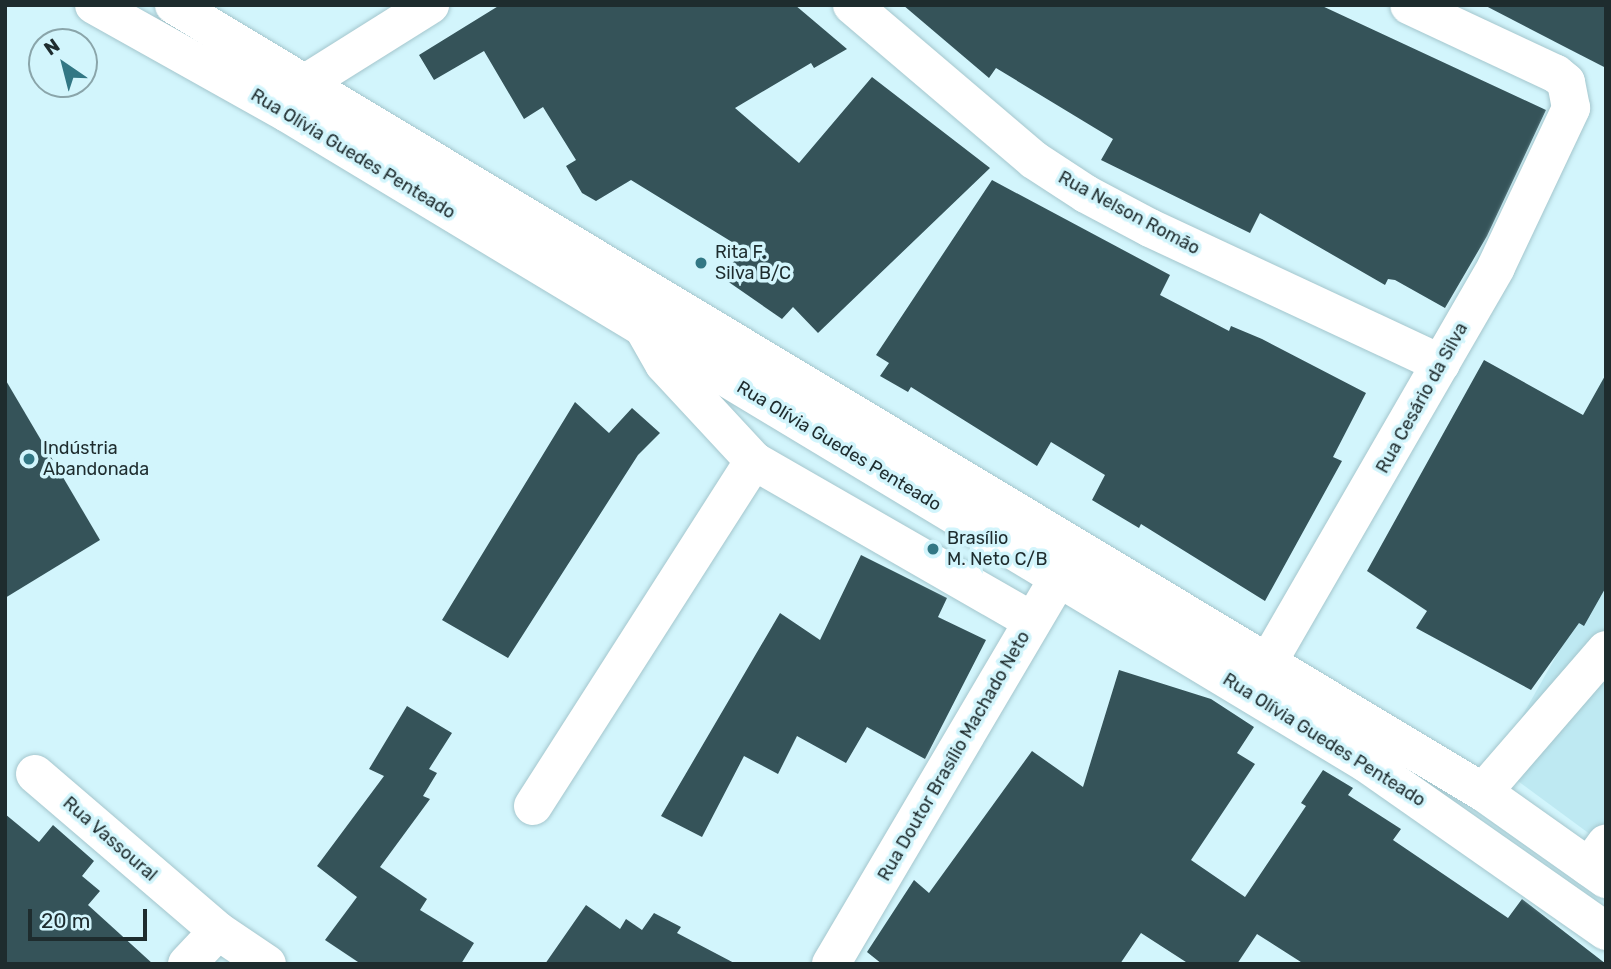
<!DOCTYPE html>
<meta charset="utf-8">
<style>
body{margin:0}
#map{position:relative;width:1611px;height:969px;overflow:hidden;background:#d2f5fc;font-family:Rubik,sans-serif}
div>[style]{position:absolute}
[style*='--x']{left:calc(var(--x)*1px);top:calc(var(--y)*1px);width:calc(var(--w)*1px);rotate:calc(var(--a)*1deg)}
.built>*{inset:0;background:#bee9f2}
.building>*{inset:0;background:#355359}
.roads{filter:drop-shadow(0 0 2px #a4c6cd) drop-shadow(0 0 2px #a4c6cd)}
.minor>*{height:38px;margin:-19px;padding:0 19px;transform-origin:19px;border-radius:19px;background:#fff}
.major>*{height:38px;margin:-19px;padding:0 19px;transform-origin:19px;border-radius:19px;background:#fff}
.dots>*{width:19px;height:19px;translate:-50% -50%;box-sizing:border-box;border:4px solid #d2f5fc;border-radius:50%}
span{translate:-50% -50%;white-space:nowrap;text-align:center;line-height:1.15;-webkit-text-stroke:7px #d2f5fc;paint-order:stroke}
.street-label{font-size:18px;color:#1e2c2e}
.poi-label{font-size:18px;color:#1e2c2e}
.left{translate:0 -50%;text-align:left}
.frame{position:absolute;inset:0;border:7px solid #1e2c2e;pointer-events:none}
.north{position:absolute;left:28px;top:28px;width:70px;height:70px;box-sizing:border-box;background:#d2f5fc;border:2px solid #8aa5aa;border-radius:50%;rotate:325deg;font-size:19px;font-weight:700;line-height:28px;text-align:center;color:#1e2c2e}
.north::after{content:'';display:block;margin:auto;width:24px;height:32px;background:#327784;clip-path:polygon(50% 0,100% 100%,50% 72%,0 100%)}
.scale{position:absolute;left:28px;top:909px;width:119px;height:32px;box-sizing:border-box;border:4px solid #1e2c2e;border-top:0;padding-left:9px;font-size:21px;line-height:24px;white-space:nowrap;color:#1e2c2e;-webkit-text-stroke:5px #d2f5fc;paint-order:stroke}
</style>
<div id="map">
<div class="built">
<i style="clip-path:polygon(1606px 568px,1606px 846px,1495px 764px)"></i>
</div>
<div class="building">
<i style="clip-path:polygon(500px 5px,795px 5px,847px 49px,814px 68px,811px 63px,735px 108px,799px 163px,872px 77px,990px 168px,818px 333px,793px 307px,782px 319px,720px 276px,745px 250px,631px 180px,596px 201px,582px 193px,566px 166px,576px 160px,543px 107px,524px 119px,484px 51px,434px 80px,419px 55px)"></i>
<i style="clip-path:polygon(903px 5px,1320px 5px,1546px 110px,1487px 236px,1445px 308px,1395px 280px,1388px 279px,1385px 285px,1260px 213px,1250px 233px,1101px 160px,1113px 139px,996px 68px,989px 78px)"></i>
<i style="clip-path:polygon(1484px 5px,1606px 5px,1606px 68px,1567px 48px)"></i>
<i style="clip-path:polygon(992px 180px,1170px 275px,1160px 295px,1229px 331px,1231px 326px,1262px 339px,1366px 393px,1333px 457px,1342px 461px,1265px 601px,1141px 524px,1139px 528px,1092px 500px,1105px 475px,1051px 442px,1037px 466px,911px 387px,908px 392px,880px 376px,889px 363px,876px 355px)"></i>
<i style="clip-path:polygon(1484px 360px,1583px 415px,1606px 374px,1606px 587px,1584px 626px,1579px 623px,1531px 690px,1416px 628px,1427px 611px,1367px 571px)"></i>
<i style="clip-path:polygon(5px 379px,100px 540px,5px 598px)"></i>
<i style="clip-path:polygon(575px 402px,609px 433px,632px 408px,660px 433px,638px 455px,508px 658px,442px 620px)"></i>
<i style="clip-path:polygon(861px 555px,947px 598px,938px 617px,986px 640px,925px 759px,867px 727px,846px 763px,797px 736px,778px 774px,744px 756px,702px 837px,661px 816px,780px 613px,820px 640px)"></i>
<i style="clip-path:polygon(1119px 670px,1211px 699px,1254px 727px,1237px 753px,1255px 764px,1191px 860px,1245px 897px,1306px 806px,1301px 803px,1323px 770px,1353px 788px,1348px 795px,1401px 829px,1393px 840px,1508px 918px,1522px 899px,1606px 964px,1304px 964px,1257px 934px,1237px 964px,1189px 964px,1141px 933px,1120px 964px,882px 964px,867px 952px,914px 880px,929px 893px,1032px 751px,1083px 787px)"></i>
<i style="clip-path:polygon(407px 706px,452px 733px,429px 769px,437px 773px,423px 796px,430px 799px,380px 867px,427px 899px,420px 910px,474px 943px,461px 964px,361px 964px,325px 940px,357px 897px,317px 866px,384px 776px,369px 769px)"></i>
<i style="clip-path:polygon(5px 814px,39px 842px,53px 825px,94px 861px,82px 876px,100px 891px,88px 905px,153px 964px,5px 964px)"></i>
<i style="clip-path:polygon(586px 905px,620px 929px,626px 919px,642px 930px,654px 913px,681px 927px,677px 933px,736px 964px,545px 964px)"></i>
</div>
<div class="roads">
<div class="minor">
<i style="--x:852;--y:5;--w:239;--a:40.4"></i>
<i style="--x:1034;--y:160;--w:62;--a:33.2"></i>
<i style="--x:1086;--y:194;--w:72;--a:28"></i>
<i style="--x:1150;--y:228;--w:321;--a:25"></i>
<i style="--x:288;--y:111;--w:31;--a:-59"></i>
<i style="--x:304;--y:84;--w:149;--a:-32.1"></i>
<i style="--x:644;--y:329;--w:40;--a:60.3"></i>
<i style="--x:664;--y:364;--w:132;--a:47.1"></i>
<i style="--x:754;--y:461;--w:321;--a:29.9"></i>
<i style="--x:1252;--y:690;--w:488;--a:-60"></i>
<i style="--x:1496;--y:267;--w:176;--a:-64.7"></i>
<i style="--x:1571;--y:108;--w:26;--a:-101"></i>
<i style="--x:1566;--y:82;--w:13;--a:-141"></i>
<i style="--x:1556;--y:74;--w:162;--a:-154.9"></i>
<i style="--x:35;--y:774;--w:241;--a:40.6"></i>
<i style="--x:1483;--y:792;--w:188;--a:-49.1"></i>
<i style="--x:533;--y:806;--w:410;--a:-57.4"></i>
<i style="--x:1589;--y:867;--w:29;--a:-54"></i>
<i style="--x:187;--y:964;--w:45;--a:-46.8"></i>
<i style="--x:218;--y:931;--w:59;--a:34"></i>
<i style="--x:831;--y:964;--w:481;--a:-59.5"></i>
</div>
<div class="major">
<i style="--x:94;--y:5;--w:221;--a:29.2"></i>
<i style="--x:287;--y:113;--w:1260;--a:31.07"></i>
<i style="--x:1366;--y:763;--w:293;--a:35"></i>
<i style="--x:174;--y:5;--w:1527;--a:31.02"></i>
<i style="--x:1483;--y:792;--w:151;--a:35.3"></i>
</div>
</div>
<div class="dots">
<i style="left:701px;top:263px;background:#327784"></i>
<i style="left:29px;top:459px;background:#327784"></i>
<i style="left:933px;top:549px;background:#327784"></i>
</div>
<div class="street-label">
<span style="left:353px;top:154px;rotate:31deg">Rua Olívia Guedes Penteado</span>
<span style="left:1129px;top:213px;rotate:28deg">Rua Nelson Romão</span>
<span style="left:1422px;top:398px;rotate:-61deg">Rua Cesário da Silva</span>
<span style="left:839px;top:446px;rotate:31deg">Rua Olívia Guedes Penteado</span>
<span style="left:1324px;top:740px;rotate:32deg">Rua Olívia Guedes Penteado</span>
<span style="left:954px;top:756px;rotate:-60deg">Rua Doutor Brasílio Machado Neto</span>
<span style="left:110px;top:839px;rotate:41deg">Rua Vassoural</span>
</div>
<div class="poi-label">
<span class="left" style="left:715px;top:263px">Rita F.<br>Silva B/C</span>
<span class="left" style="left:43px;top:459px">Indústria<br>Abandonada</span>
<span class="left" style="left:947px;top:549px">Brasílio<br>M. Neto C/B</span>
</div>
<div class="frame"></div>
<div class="north">N</div>
<div class="scale">20 m</div>
</div>
